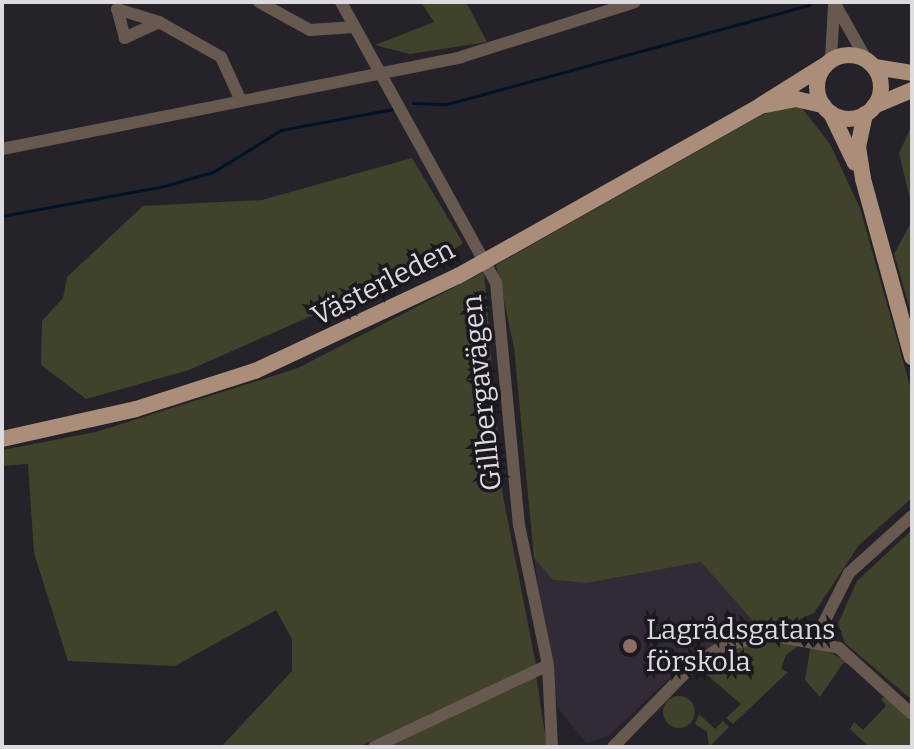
<!DOCTYPE html>
<meta charset="utf-8">
<style>
body{margin:0}
#map{position:relative;width:914px;height:749px;overflow:hidden;background:#26222a;font-family:Bitter,serif}
div>[style]{position:absolute}
[style*='--x']{left:calc(var(--x)*1px);top:calc(var(--y)*1px);width:calc(var(--w)*1px);rotate:calc(var(--a)*1deg)}
.built>*{inset:0;background:#322b37}
.green>*{inset:0;background:#40422b}
.round{border-radius:50%}
.stream>*{height:3px;margin:-1.5px;padding:0 1.5px;transform-origin:1.5px;border-radius:1.5px;background:#001329}
.minor>*{height:12px;margin:-6px;padding:0 6px;transform-origin:6px;border-radius:6px;background:#67594f}
.major>*{height:16px;margin:-8px;padding:0 8px;transform-origin:8px;border-radius:8px;background:#ab8e7a}
.major>.ring{margin:-8px;padding:0;box-sizing:content-box;background:none;border:16px solid #ab8e7a;border-radius:50%}
.major-bridge>*{height:16px;margin:-8px;padding:0 8px;transform-origin:8px;border-radius:8px;background:#ab8e7a}
.dots>*{width:22px;height:22px;translate:-50% -50%;box-sizing:border-box;border:4px solid #1c1820;border-radius:50%}
span{translate:-50% -50%;white-space:nowrap;text-align:center;line-height:1.15;-webkit-text-stroke:7px #1c1820;paint-order:stroke}
.street-label{font-size:28px;color:#dddae0}
.poi-label{font-size:28px;color:#dddae0}
.left{translate:0 -50%;text-align:left}
.frame{position:absolute;inset:0;border:4px solid #dddae0;pointer-events:none}
</style>
<div id="map">
<div class="built">
<i style="clip-path:polygon(534px 558px,553px 580px,587px 583px,701px 562px,758px 627px,695px 654px,608px 736px,586px 743px,558px 708px)"></i>
</div>
<div class="green">
<i style="clip-path:polygon(421px 2px,466px 2px,487px 42px,410px 54px,375px 45px,434px 22px)"></i>
<i style="clip-path:polygon(798px 103px,830px 144px,860px 208px,912px 393px,912px 498px,859px 545px,814px 613px,787px 625px,758px 627px,701px 562px,587px 583px,553px 580px,534px 558px,514px 347px,496px 265px,762px 115px)"></i>
<i style="clip-path:polygon(912px 125px,912px 207px,899px 153px)"></i>
<i style="clip-path:polygon(412px 158px,463px 243px,443px 258px,189px 370px,86px 399px,41px 365px,42px 321px,63px 298px,67px 277px,143px 206px,262px 200px)"></i>
<i style="clip-path:polygon(912px 221px,912px 316px,894px 254px)"></i>
<i style="clip-path:polygon(484px 272px,503px 496px,536px 665px,359px 747px,221px 747px,292px 671px,292px 639px,276px 610px,175px 666px,68px 661px,34px 553px,28px 464px,2px 466px,2px 450px,96px 432px,298px 368px)"></i>
<i style="clip-path:polygon(912px 530px,912px 700px,845px 643px,838px 624px,857px 581px)"></i>
<i style="clip-path:polygon(784px 641px,798px 646px,786px 655px,781px 669px,788px 672px,733px 724px,726px 718px,741px 704px,700px 669px,745px 646px)"></i>
<i style="clip-path:polygon(811px 644px,854px 664px,843px 663px,820px 697px,805px 680px)"></i>
<i style="clip-path:polygon(536px 675px,547px 747px,388px 747px)"></i>
<i style="clip-path:polygon(888px 694px,912px 723px,912px 747px,869px 747px,850px 729px,854px 722px,863px 730px,886px 706px,881px 699px)"></i>
<i class="round" style="left:663px;top:696px;width:32px;height:32px"></i>
<i style="clip-path:polygon(699px 714px,715px 729px,723px 721px,729px 727px,709px 747px,707px 732px,695px 724px)"></i>
</div>
<div class="stream">
<i style="--x:413;--y:103;--w:34;--a:2"></i>
<i style="--x:447;--y:104;--w:376;--a:-15.3"></i>
<i style="--x:2;--y:216;--w:165;--a:-10.5"></i>
<i style="--x:164;--y:186;--w:51;--a:-15.9"></i>
<i style="--x:213;--y:172;--w:80;--a:-31.7"></i>
<i style="--x:281;--y:130;--w:114;--a:-10.6"></i>
</div>
<div class="minor">
<i style="--x:259;--y:2;--w:58;--a:28.8"></i>
<i style="--x:310;--y:30;--w:44;--a:-3.9"></i>
<i style="--x:341;--y:2;--w:321;--a:61.1"></i>
<i style="--x:496;--y:283;--w:243;--a:84.6"></i>
<i style="--x:519;--y:525;--w:143;--a:78.3"></i>
<i style="--x:548;--y:665;--w:82;--a:87.2"></i>
<i style="--x:834;--y:2;--w:65;--a:60.7"></i>
<i style="--x:159;--y:22;--w:38;--a:155"></i>
<i style="--x:125;--y:38;--w:30;--a:-105"></i>
<i style="--x:117;--y:9;--w:44;--a:17.2"></i>
<i style="--x:159;--y:22;--w:71;--a:29.4"></i>
<i style="--x:221;--y:57;--w:48;--a:65.6"></i>
<i style="--x:831;--y:60;--w:55;--a:-86.9"></i>
<i style="--x:2;--y:149;--w:468;--a:-11.3"></i>
<i style="--x:461;--y:57;--w:182;--a:-17.5"></i>
<i style="--x:816;--y:638;--w:73;--a:-63.1"></i>
<i style="--x:849;--y:573;--w:85;--a:-42.1"></i>
<i style="--x:374;--y:747;--w:192;--a:-25.2"></i>
<i style="--x:613;--y:747;--w:113;--a:-45.7"></i>
<i style="--x:692;--y:666;--w:37;--a:-33"></i>
<i style="--x:723;--y:646;--w:49;--a:-12.9"></i>
<i style="--x:771;--y:635;--w:69;--a:10.8"></i>
<i style="--x:839;--y:648;--w:98;--a:42.1"></i>
</div>
<div class="major">
<i class="ring" style="left:817px;top:55px;width:48px;height:48px"></i>
<i style="--x:875;--y:67;--w:37;--a:9"></i>
<i style="--x:761;--y:105;--w:75;--a:-32"></i>
<i style="--x:874;--y:106;--w:41;--a:-22.8"></i>
<i style="--x:831;--y:113;--w:55;--a:64.4"></i>
<i style="--x:865;--y:114;--w:34;--a:102"></i>
<i style="--x:858;--y:147;--w:32;--a:81"></i>
<i style="--x:863;--y:179;--w:185;--a:74.6"></i>
<i style="--x:512;--y:246;--w:285;--a:-29.4"></i>
<i style="--x:760;--y:106;--w:37;--a:-11"></i>
<i style="--x:796;--y:99;--w:28;--a:13"></i>
<i style="--x:2;--y:439;--w:137;--a:-12.6"></i>
<i style="--x:136;--y:409;--w:125;--a:-17.7"></i>
<i style="--x:255;--y:371;--w:224;--a:-25.1"></i>
</div>
<div class="major-bridge">
<i style="--x:458;--y:276;--w:62;--a:-29.1"></i>
</div>
<div class="dots">
<i style="left:630px;top:646px;background:#8d6e63"></i>
</div>
<div class="street-label">
<span style="left:383px;top:283px;rotate:-27deg">Västerleden</span>
<span style="left:482px;top:393px;rotate:-96deg">Gillbergavägen</span>
</div>
<div class="poi-label">
<span class="left" style="left:646px;top:646px">Lagrådsgatans<br>förskola</span>
</div>
<div class="frame"></div>
</div>
